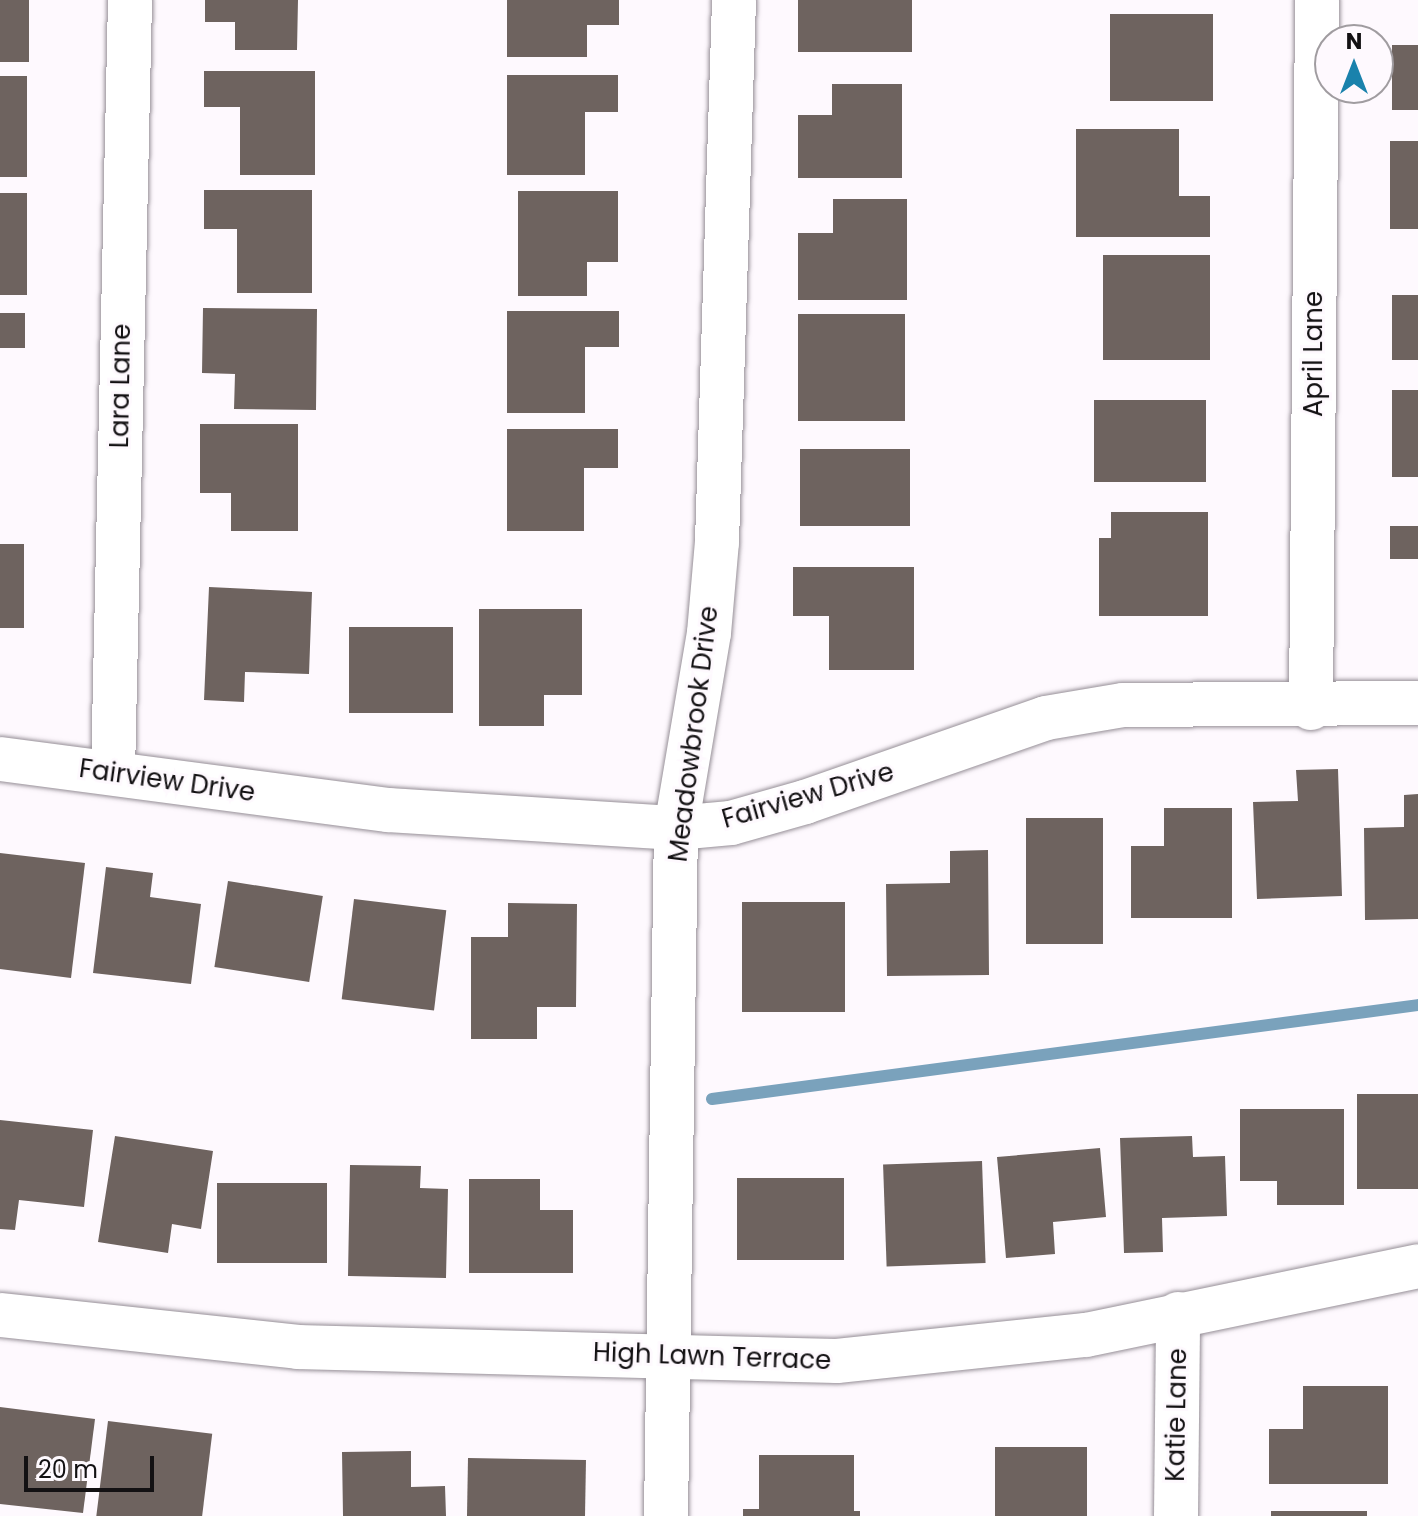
<!DOCTYPE html>
<style>
body{margin:0}
#map{position:relative;width:1418px;height:1516px;overflow:hidden;background:#fef9fe;font-family:Poppins,sans-serif}
div>[style]{position:absolute}
[style*='--x']{left:calc(var(--x)*1px);top:calc(var(--y)*1px);width:calc(var(--w)*1px);rotate:calc(var(--a)*1deg)}
.stream>*{height:12px;margin:-6px;padding:0 6px;transform-origin:6px;border-radius:6px;background:#7aa2bc}
.building>*{inset:0;background:#6e635f;transform-origin:0 0}
.roads{filter:drop-shadow(0 0 2px #968f97) drop-shadow(0 0 2px #968f97)}
.minor>*{height:44px;margin:-22px;padding:0 22px;transform-origin:22px;border-radius:22px;background:#fff}
.tertiary>*{height:44px;margin:-22px;padding:0 22px;transform-origin:22px;border-radius:22px;background:#fff}
span{translate:-50% -50%;white-space:nowrap;text-align:center;line-height:1.15;-webkit-text-stroke:6px #fef9fe;paint-order:stroke}
.street-label{font-size:26px;color:#131113}
.north{position:absolute;left:1314px;top:24px;width:80px;height:80px;box-sizing:border-box;background:#fef9fe;border:2px solid #a09ca0;border-radius:50%;rotate:0deg;font-size:22px;font-weight:700;line-height:32px;text-align:center;color:#131113}
.north::after{content:'';display:block;margin:auto;width:28px;height:36px;background:#1a82ac;clip-path:polygon(50% 0,100% 100%,50% 72%,0 100%)}
.scale{position:absolute;left:24px;top:1456px;width:130px;height:36px;box-sizing:border-box;border:4px solid #131113;border-top:0;padding-left:10px;font-size:24px;line-height:28px;white-space:nowrap;color:#131113;-webkit-text-stroke:6px #fef9fe;paint-order:stroke}
</style>
<div id="map">
<div class="stream">
<i style="--x:712;--y:1099;--w:712;--a:-7.58"></i>
</div>
<div class="building">
<i style="left:0;top:0;width:29px;height:62px"></i>
<i style="clip-path:polygon(205px 0,298px 0,297px 50px,235px 50px,235px 22px,205px 22px)"></i>
<i style="clip-path:polygon(507px 0,619px 0,619px 25px,587px 25px,587px 57px,507px 57px)"></i>
<i style="left:798px;top:0;width:114px;height:52px"></i>
<i style="left:1110px;top:14px;width:103px;height:87px"></i>
<i style="left:1392px;top:45px;width:26px;height:65px"></i>
<i style="clip-path:polygon(204px 71px,315px 71px,315px 175px,240px 175px,240px 107px,204px 107px)"></i>
<i style="clip-path:polygon(507px 75px,618px 75px,618px 112px,585px 112px,585px 175px,507px 175px)"></i>
<i style="left:0;top:76px;width:27px;height:101px"></i>
<i style="clip-path:polygon(832px 84px,902px 84px,902px 178px,798px 178px,798px 115px,832px 115px)"></i>
<i style="clip-path:polygon(1076px 129px,1179px 129px,1179px 196px,1210px 196px,1210px 237px,1076px 237px)"></i>
<i style="left:1390px;top:141px;width:28px;height:88px"></i>
<i style="clip-path:polygon(204px 190px,312px 190px,312px 293px,237px 293px,237px 229px,204px 229px)"></i>
<i style="clip-path:polygon(518px 191px,618px 191px,618px 262px,587px 262px,587px 296px,518px 296px)"></i>
<i style="left:0;top:193px;width:27px;height:102px"></i>
<i style="clip-path:polygon(833px 199px,907px 199px,907px 300px,798px 300px,798px 233px,833px 233px)"></i>
<i style="left:1103px;top:255px;width:107px;height:105px"></i>
<i style="left:1392px;top:295px;width:26px;height:65px"></i>
<i style="clip-path:polygon(203px 308px,317px 309px,316px 410px,234px 409px,235px 374px,202px 373px)"></i>
<i style="clip-path:polygon(507px 311px,619px 311px,619px 347px,585px 347px,585px 413px,507px 413px)"></i>
<i style="left:0;top:313px;width:25px;height:35px"></i>
<i style="left:798px;top:314px;width:107px;height:107px"></i>
<i style="left:1392px;top:390px;width:26px;height:87px"></i>
<i style="left:1094px;top:400px;width:112px;height:82px"></i>
<i style="clip-path:polygon(200px 424px,298px 424px,298px 531px,231px 531px,231px 493px,200px 493px)"></i>
<i style="clip-path:polygon(507px 429px,618px 429px,618px 468px,584px 468px,584px 531px,507px 531px)"></i>
<i style="left:800px;top:449px;width:110px;height:77px"></i>
<i style="clip-path:polygon(1111px 512px,1208px 512px,1208px 616px,1099px 616px,1099px 538px,1111px 538px)"></i>
<i style="left:1390px;top:526px;width:28px;height:33px"></i>
<i style="left:0;top:544px;width:24px;height:84px"></i>
<i style="clip-path:polygon(793px 567px,914px 567px,914px 670px,829px 670px,829px 616px,793px 616px)"></i>
<i style="clip-path:polygon(209px 587px,312px 592px,309px 674px,245px 672px,244px 702px,204px 700px)"></i>
<i style="clip-path:polygon(479px 609px,582px 609px,582px 695px,544px 695px,544px 726px,479px 726px)"></i>
<i style="left:349px;top:627px;width:104px;height:86px"></i>
<i style="clip-path:polygon(1338px 769px,1342px 896px,1257px 899px,1253px 802px,1298px 801px,1296px 770px)"></i>
<i style="clip-path:polygon(1418px 794px,1418px 919px,1365px 920px,1364px 828px,1404px 827px,1404px 795px)"></i>
<i style="clip-path:polygon(1164px 808px,1232px 808px,1232px 918px,1131px 918px,1131px 846px,1164px 846px)"></i>
<i style="left:1026px;top:818px;width:77px;height:126px"></i>
<i style="clip-path:polygon(988px 850px,989px 975px,887px 976px,886px 884px,950px 883px,950px 851px)"></i>
<i style="clip-path:polygon(0 853px,85px 863px,71px 978px,0 969px)"></i>
<i style="clip-path:polygon(106px 867px,153px 873px,150px 897px,201px 904px,191px 984px,93px 973px)"></i>
<i style="left:228px;top:881px;width:96px;height:87px;rotate:9deg"></i>
<i style="left:354px;top:899px;width:93px;height:101px;rotate:7deg"></i>
<i style="left:742px;top:902px;width:103px;height:110px"></i>
<i style="clip-path:polygon(508px 903px,577px 904px,576px 1007px,537px 1007px,537px 1039px,471px 1039px,471px 937px,508px 937px)"></i>
<i style="left:1357px;top:1094px;width:61px;height:95px"></i>
<i style="clip-path:polygon(1240px 1109px,1344px 1109px,1344px 1205px,1277px 1205px,1277px 1181px,1240px 1181px)"></i>
<i style="clip-path:polygon(0 1120px,93px 1130px,84px 1207px,19px 1200px,15px 1230px,0 1229px)"></i>
<i style="clip-path:polygon(115px 1136px,213px 1151px,201px 1229px,172px 1224px,168px 1253px,98px 1242px)"></i>
<i style="clip-path:polygon(1192px 1136px,1193px 1157px,1225px 1156px,1227px 1216px,1162px 1218px,1163px 1252px,1124px 1253px,1120px 1138px)"></i>
<i style="clip-path:polygon(1100px 1148px,1106px 1217px,1053px 1222px,1055px 1254px,1006px 1258px,997px 1157px)"></i>
<i style="left:982px;top:1161px;width:102px;height:99px;rotate:88deg"></i>
<i style="clip-path:polygon(350px 1165px,421px 1166px,420px 1188px,448px 1189px,446px 1278px,348px 1276px)"></i>
<i style="left:737px;top:1178px;width:107px;height:82px"></i>
<i style="clip-path:polygon(469px 1179px,540px 1179px,540px 1210px,573px 1210px,573px 1273px,469px 1273px)"></i>
<i style="left:217px;top:1183px;width:110px;height:80px"></i>
<i style="clip-path:polygon(1303px 1386px,1388px 1386px,1388px 1484px,1269px 1484px,1269px 1429px,1303px 1429px)"></i>
<i style="clip-path:polygon(0 1407px,95px 1419px,83px 1513px,0 1504px)"></i>
<i style="left:108px;top:1421px;width:105px;height:96px;rotate:7deg"></i>
<i style="left:995px;top:1447px;width:92px;height:69px"></i>
<i style="clip-path:polygon(411px 1451px,411px 1487px,445px 1486px,446px 1516px,343px 1516px,342px 1452px)"></i>
<i style="clip-path:polygon(759px 1455px,854px 1455px,854px 1511px,860px 1511px,860px 1516px,743px 1516px,743px 1509px,759px 1509px)"></i>
<i style="left:468px;top:1458px;width:118px;height:58px;rotate:1deg"></i>
<i style="left:1271px;top:1511px;width:96px;height:5px"></i>
</div>
<div class="roads">
<div class="minor">
<i style="--x:1311;--y:708;--w:708;--a:-89.51"></i>
<i style="--x:0;--y:759;--w:391;--a:7.5"></i>
<i style="--x:388;--y:810;--w:289;--a:3.6"></i>
<i style="--x:676;--y:828;--w:55;--a:-5.2"></i>
<i style="--x:731;--y:823;--w:77;--a:-15.8"></i>
<i style="--x:805;--y:802;--w:255;--a:-19.2"></i>
<i style="--x:1046;--y:718;--w:78;--a:-9.6"></i>
<i style="--x:1123;--y:705;--w:295;--a:-0.4"></i>
<i style="--x:113;--y:773;--w:773;--a:-88.74"></i>
<i style="--x:0;--y:1315;--w:299;--a:6.1"></i>
<i style="--x:297;--y:1347;--w:540;--a:1.49"></i>
<i style="--x:837;--y:1361;--w:250;--a:-6"></i>
<i style="--x:1086;--y:1335;--w:339;--a:-11.7"></i>
<i style="--x:1176;--y:1516;--w:202;--a:-89.4"></i>
</div>
<div class="tertiary">
<i style="--x:666;--y:1516;--w:688;--a:-89.17"></i>
<i style="--x:676;--y:828;--w:198;--a:-80.4"></i>
<i style="--x:709;--y:633;--w:91;--a:-85"></i>
<i style="--x:717;--y:542;--w:542;--a:-88.2"></i>
</div>
</div>
<div class="street-label">
<span style="left:1314px;top:354px;rotate:-90deg">April Lane</span>
<span style="left:121px;top:386px;rotate:-89deg">Lara Lane</span>
<span style="left:694px;top:734px;rotate:-83deg">Meadowbrook Drive</span>
<span style="left:167px;top:781px;rotate:8deg">Fairview Drive</span>
<span style="left:808px;top:796px;rotate:-16deg">Fairview Drive</span>
<span style="left:712px;top:1357px;rotate:2deg">High Lawn Terrace</span>
<span style="left:1177px;top:1415px;rotate:-89deg">Katie Lane</span>
</div>
<div class="north">N</div>
<div class="scale">20 m</div>
</div>
